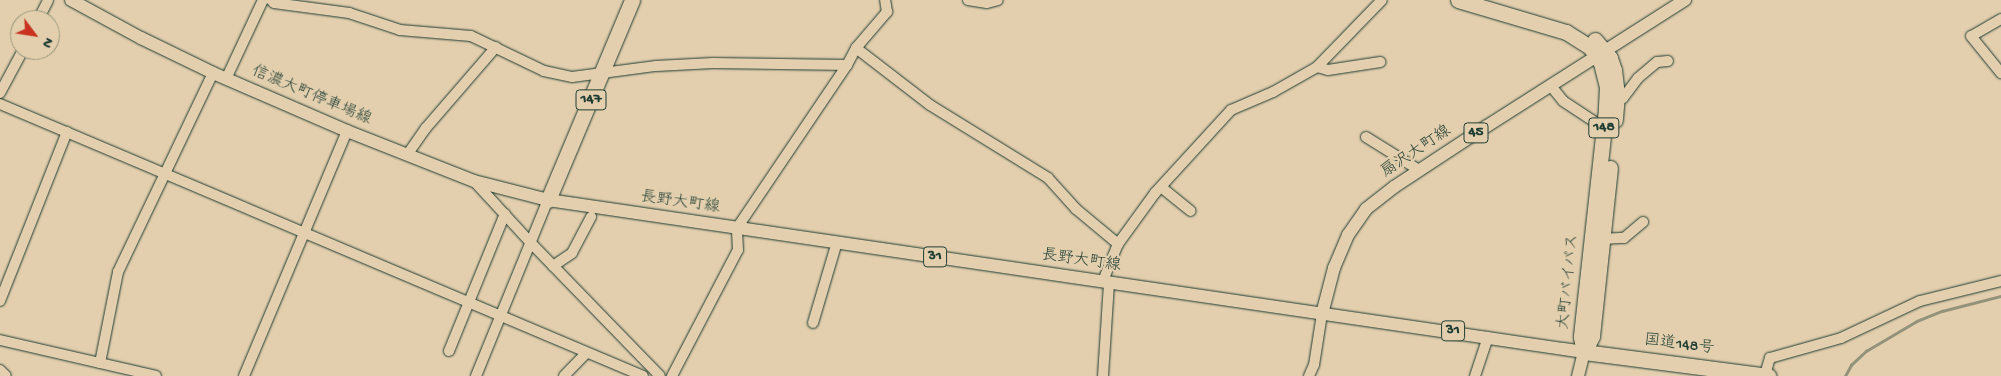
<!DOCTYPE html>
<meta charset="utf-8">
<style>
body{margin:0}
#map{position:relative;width:2001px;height:376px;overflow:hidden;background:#e3cfad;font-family:"Gochi Hand","Klee One",sans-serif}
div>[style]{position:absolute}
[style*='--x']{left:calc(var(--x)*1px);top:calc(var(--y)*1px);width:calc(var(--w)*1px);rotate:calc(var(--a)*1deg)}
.stream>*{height:2.5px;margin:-1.25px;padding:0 1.25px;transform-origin:1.25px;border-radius:1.25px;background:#93937c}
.roads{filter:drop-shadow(0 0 1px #1f3d34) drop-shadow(0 0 1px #1f3d34)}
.minor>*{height:10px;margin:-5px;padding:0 5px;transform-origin:5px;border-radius:5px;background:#e3cfad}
.major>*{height:12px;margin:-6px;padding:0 6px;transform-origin:6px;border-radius:6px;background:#e3cfad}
.highway>*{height:15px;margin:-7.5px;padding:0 7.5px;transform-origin:7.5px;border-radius:7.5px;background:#e3cfad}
span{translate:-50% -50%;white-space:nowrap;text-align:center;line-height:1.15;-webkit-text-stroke:4.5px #e3cfad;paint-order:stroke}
.shield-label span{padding:1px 4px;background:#e3cfad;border:1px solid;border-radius:4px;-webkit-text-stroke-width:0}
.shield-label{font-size:15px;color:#1f3d34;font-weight:700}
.street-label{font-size:16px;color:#1f3d34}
.north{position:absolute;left:10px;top:10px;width:50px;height:50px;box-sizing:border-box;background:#e3cfad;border:1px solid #95957d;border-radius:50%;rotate:121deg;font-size:14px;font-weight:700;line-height:20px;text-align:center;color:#1f3d34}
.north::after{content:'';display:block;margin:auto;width:18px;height:22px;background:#c8321e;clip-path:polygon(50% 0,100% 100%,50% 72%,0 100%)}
</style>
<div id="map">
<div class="stream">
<i style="--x:1845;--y:376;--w:13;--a:-61"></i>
<i style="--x:1851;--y:365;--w:21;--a:-43"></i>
<i style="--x:1866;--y:351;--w:59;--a:-30.5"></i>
<i style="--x:1917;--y:321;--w:27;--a:-22"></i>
<i style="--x:1942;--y:311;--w:61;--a:-14.3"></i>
</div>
<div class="roads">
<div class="minor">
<i style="--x:271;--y:0;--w:4;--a:45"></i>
<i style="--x:274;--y:3;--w:76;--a:7.6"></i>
<i style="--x:349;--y:13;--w:54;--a:18.4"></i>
<i style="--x:400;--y:30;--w:71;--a:4.8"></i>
<i style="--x:471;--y:36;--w:81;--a:25.6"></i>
<i style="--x:544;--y:71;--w:29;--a:12"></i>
<i style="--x:572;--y:77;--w:85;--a:-7.5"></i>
<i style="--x:656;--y:66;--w:57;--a:-3"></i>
<i style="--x:713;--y:63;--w:134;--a:0.9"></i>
<i style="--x:968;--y:0;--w:19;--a:9"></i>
<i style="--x:987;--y:3;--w:11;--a:-15"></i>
<i style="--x:2001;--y:19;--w:34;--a:150"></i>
<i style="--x:1971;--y:36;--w:48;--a:51"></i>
<i style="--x:38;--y:20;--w:22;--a:-63"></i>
<i style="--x:856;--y:48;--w:93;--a:37.6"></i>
<i style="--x:930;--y:105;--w:139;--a:31.7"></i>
<i style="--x:1048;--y:178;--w:42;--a:47.9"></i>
<i style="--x:1076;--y:209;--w:55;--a:39.8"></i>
<i style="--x:1317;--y:67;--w:11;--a:15"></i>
<i style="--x:1328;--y:70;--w:53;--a:-8.7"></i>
<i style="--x:226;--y:79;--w:87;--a:-64.9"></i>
<i style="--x:1551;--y:86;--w:19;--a:51"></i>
<i style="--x:1563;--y:101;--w:49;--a:33.4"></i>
<i style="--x:0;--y:93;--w:49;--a:-61.9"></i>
<i style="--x:1616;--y:102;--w:8;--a:-30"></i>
<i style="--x:1623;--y:98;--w:25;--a:-53"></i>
<i style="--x:1638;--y:78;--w:25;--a:-40"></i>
<i style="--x:1657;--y:62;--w:11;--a:-5"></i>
<i style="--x:0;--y:104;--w:698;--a:22.93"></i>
<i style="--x:1366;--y:137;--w:62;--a:31.9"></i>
<i style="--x:407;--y:155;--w:33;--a:-55"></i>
<i style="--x:426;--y:128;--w:107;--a:-49.2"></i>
<i style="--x:474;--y:181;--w:84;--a:47.4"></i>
<i style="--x:531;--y:243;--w:185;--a:45.9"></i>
<i style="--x:1161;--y:187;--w:38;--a:39"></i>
<i style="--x:1602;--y:239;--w:22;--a:-3"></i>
<i style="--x:1624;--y:238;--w:25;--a:-40"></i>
<i style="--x:553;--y:266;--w:23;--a:-34"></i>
<i style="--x:572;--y:253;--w:41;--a:-62.2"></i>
<i style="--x:1103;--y:281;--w:40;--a:-68"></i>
<i style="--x:1118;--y:244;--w:63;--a:-54"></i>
<i style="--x:1155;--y:193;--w:113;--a:-47.5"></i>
<i style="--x:1231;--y:110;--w:46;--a:-23.2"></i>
<i style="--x:1273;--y:92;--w:51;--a:-29.6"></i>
<i style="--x:1317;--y:67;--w:93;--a:-45.9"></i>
<i style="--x:0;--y:301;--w:182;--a:-68.4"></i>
<i style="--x:813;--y:323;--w:84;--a:-73.5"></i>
<i style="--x:0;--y:340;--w:160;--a:13"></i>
<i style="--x:449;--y:351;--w:148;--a:-67.8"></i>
<i style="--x:100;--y:363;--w:93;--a:-78.8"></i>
<i style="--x:118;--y:272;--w:221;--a:-64.5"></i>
<i style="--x:0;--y:370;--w:8;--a:45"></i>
<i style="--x:1765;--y:375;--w:18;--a:-74"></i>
<i style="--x:1770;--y:358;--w:74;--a:-15.7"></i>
<i style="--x:1841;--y:338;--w:87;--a:-25.1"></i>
<i style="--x:1920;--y:301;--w:83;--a:-13.9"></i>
<i style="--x:244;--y:376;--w:266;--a:-67.2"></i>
<i style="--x:476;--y:376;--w:190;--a:-67.8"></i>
<i style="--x:564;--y:376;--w:32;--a:-46"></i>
<i style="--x:672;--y:376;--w:142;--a:-62.4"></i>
<i style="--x:738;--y:250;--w:22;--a:-93"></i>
<i style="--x:737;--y:228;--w:197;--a:-56"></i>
<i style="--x:847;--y:65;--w:19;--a:-62"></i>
<i style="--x:856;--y:48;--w:48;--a:-49.3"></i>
<i style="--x:887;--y:12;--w:12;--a:-99"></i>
<i style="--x:1103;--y:376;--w:94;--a:-86.3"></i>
<i style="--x:1309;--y:376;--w:12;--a:-66"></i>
<i style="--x:1314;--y:365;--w:52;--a:-81.1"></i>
<i style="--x:1475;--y:376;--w:41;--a:-71.6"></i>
</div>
<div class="major">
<i style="--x:71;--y:0;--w:80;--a:28.5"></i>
<i style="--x:141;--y:38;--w:80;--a:25.9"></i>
<i style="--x:213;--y:73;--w:146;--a:23.4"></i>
<i style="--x:347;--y:131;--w:136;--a:21.5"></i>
<i style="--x:474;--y:181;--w:76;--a:14.4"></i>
<i style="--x:548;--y:200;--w:1047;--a:8.35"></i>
<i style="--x:1584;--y:352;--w:25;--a:104"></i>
<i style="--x:1322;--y:314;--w:48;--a:-75.4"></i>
<i style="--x:1334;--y:268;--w:36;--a:-67"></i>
<i style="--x:1348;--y:235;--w:32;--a:-55"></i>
<i style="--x:1366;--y:209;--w:36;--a:-38"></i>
<i style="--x:1394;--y:187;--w:111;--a:-33.3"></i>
<i style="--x:1487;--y:126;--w:235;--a:-32.5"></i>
</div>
<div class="highway">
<i style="--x:1458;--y:0;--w:113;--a:16.5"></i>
<i style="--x:1566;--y:32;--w:28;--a:32"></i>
<i style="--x:1590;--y:47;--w:19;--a:55"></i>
<i style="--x:1601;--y:63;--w:25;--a:76"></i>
<i style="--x:1607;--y:87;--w:22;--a:93"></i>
<i style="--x:1606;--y:109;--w:229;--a:96.3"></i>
<i style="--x:1581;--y:337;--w:15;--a:79"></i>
<i style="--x:1595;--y:40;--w:23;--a:50"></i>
<i style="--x:1610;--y:58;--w:13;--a:72"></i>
<i style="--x:1614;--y:70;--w:25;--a:83"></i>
<i style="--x:1617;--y:95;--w:25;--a:95"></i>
<i style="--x:548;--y:200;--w:217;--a:-67.2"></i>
<i style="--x:1584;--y:352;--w:18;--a:-63"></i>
<i style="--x:1592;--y:336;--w:169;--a:-83.9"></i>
<i style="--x:1584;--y:352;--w:186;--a:7.4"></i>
</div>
</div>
<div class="shield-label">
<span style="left:591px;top:100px">147</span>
<span style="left:1604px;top:128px">148</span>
<span style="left:1476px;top:133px">45</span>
<span style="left:935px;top:257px">31</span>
<span style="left:1453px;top:331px">31</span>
</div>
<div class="street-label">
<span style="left:311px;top:97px;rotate:23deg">信濃大町停車場線</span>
<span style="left:1417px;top:153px;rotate:-34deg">扇沢大町線</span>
<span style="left:680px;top:204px;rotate:8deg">長野大町線</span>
<span style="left:1081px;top:262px;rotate:8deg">長野大町線</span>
<span style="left:1570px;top:282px;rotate:-84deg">大町バイパス</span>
<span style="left:1679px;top:346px;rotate:7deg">国道148号</span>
</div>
<div class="north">N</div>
</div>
